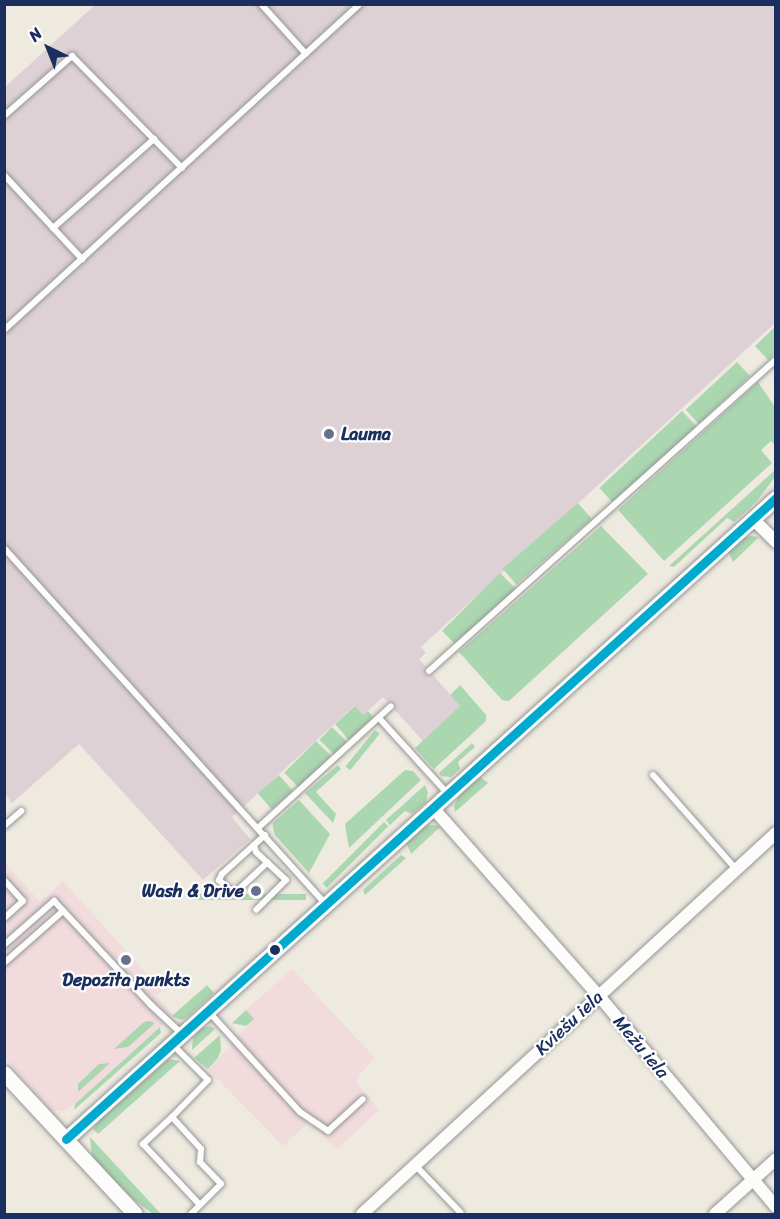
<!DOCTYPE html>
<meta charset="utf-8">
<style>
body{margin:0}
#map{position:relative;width:780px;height:1219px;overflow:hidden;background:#eeeadf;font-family:Sriracha,sans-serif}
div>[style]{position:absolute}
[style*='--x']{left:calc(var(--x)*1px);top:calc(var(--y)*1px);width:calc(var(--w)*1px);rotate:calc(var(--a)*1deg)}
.built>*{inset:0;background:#f1dbdd}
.industrial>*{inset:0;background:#ded1d5}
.green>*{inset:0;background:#abd7b0;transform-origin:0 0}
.roads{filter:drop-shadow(0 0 2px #959699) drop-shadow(0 0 2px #959699)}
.service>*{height:6px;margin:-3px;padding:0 3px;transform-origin:3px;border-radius:3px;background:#fcfcfa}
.minor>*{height:12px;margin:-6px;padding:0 6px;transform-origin:6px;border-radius:6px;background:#fcfcfa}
.tertiary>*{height:15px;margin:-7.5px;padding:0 7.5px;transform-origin:7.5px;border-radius:7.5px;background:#fcfcfa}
.bus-1>*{height:9px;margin:-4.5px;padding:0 4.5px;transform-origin:4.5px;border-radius:4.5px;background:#00a9ce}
.dots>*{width:16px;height:16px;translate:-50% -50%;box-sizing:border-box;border:3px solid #fff;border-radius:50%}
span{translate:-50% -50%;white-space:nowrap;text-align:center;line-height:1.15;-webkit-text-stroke:4.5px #fff;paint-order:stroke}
.poi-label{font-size:18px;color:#1b2f5e;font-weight:700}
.left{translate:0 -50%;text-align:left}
.right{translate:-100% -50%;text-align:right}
.street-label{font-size:18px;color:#1b2f5e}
.frame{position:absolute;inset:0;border:6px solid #1b2f5e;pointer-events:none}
.north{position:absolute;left:18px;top:18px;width:60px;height:60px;-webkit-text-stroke:4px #fff;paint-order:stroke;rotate:317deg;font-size:16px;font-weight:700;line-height:24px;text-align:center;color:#1b2f5e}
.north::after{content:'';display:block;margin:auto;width:21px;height:27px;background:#1b2f5e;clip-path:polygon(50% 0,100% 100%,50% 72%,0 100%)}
</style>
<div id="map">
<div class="built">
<i style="clip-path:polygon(5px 863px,40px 902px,63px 881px,162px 991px,156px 996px,173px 1015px,75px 1104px,65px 1111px,52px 1111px,5px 1058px)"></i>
<i style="clip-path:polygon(292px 969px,375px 1058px,358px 1076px,359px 1078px,356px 1082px,379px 1110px,337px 1149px,309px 1122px,283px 1146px,209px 1070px,253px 1019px,246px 1010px)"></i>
</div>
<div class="industrial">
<i style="clip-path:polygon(95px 5px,775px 5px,775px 323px,421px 647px,426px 653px,419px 659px,460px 706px,423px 741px,383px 697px,363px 715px,354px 706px,232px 817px,250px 839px,203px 880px,79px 744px,12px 803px,5px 794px,5px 87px)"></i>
</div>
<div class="green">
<i style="clip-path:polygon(775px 327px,775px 353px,768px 360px,755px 346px)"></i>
<i style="left:737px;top:362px;width:19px;height:70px;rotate:47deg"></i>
<i style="clip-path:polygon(758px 382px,775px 407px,775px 445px,771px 441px,761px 450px,772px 463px,664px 561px,618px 510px)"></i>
<i style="left:682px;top:411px;width:21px;height:113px;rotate:47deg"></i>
<i style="clip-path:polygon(774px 471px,775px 477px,757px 501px,734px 522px,727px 518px,674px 567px,669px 566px)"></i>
<i style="left:578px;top:503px;width:21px;height:100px;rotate:49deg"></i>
<i style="clip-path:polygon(601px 526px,648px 574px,509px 701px,502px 700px,459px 652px)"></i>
<i style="clip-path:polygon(751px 536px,759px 537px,733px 562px,728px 551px,743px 538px)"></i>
<i style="left:500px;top:573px;width:23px;height:82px;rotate:45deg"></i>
<i style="clip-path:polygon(460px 685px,486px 715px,486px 721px,434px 769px,415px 748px,460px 706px,450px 695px)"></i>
<i style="clip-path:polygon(355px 706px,363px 715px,368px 711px,373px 717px,349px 740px,335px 724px)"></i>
<i style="left:332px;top:727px;width:21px;height:18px;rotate:45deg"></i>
<i style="left:375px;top:730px;width:6px;height:47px;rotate:39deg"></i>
<i style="left:316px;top:741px;width:21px;height:45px;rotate:45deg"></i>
<i style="clip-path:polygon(472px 743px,475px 747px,458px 762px,460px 769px,451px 777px,441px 776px,439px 773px)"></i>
<i style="clip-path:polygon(338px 765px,341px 769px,316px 792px,336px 814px,333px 823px,305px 793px)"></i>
<i style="clip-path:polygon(405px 770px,413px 771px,421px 780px,349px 848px,345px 824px)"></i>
<i style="left:279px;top:775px;width:21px;height:28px;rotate:49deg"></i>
<i style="clip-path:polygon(480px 777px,488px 783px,455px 812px,454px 806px,460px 793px)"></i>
<i style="clip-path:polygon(425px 785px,428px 792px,426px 802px,412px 814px,405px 811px,390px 825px,386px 820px)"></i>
<i style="clip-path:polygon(299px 800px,330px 834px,309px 873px,275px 835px,273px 828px,273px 823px)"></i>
<i style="left:384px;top:822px;width:6px;height:87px;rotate:45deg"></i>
<i style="clip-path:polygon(435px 825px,440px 827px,411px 854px,406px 842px,425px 826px)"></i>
<i style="clip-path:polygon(401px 855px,406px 858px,365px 895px,363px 890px)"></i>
<i style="left:306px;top:894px;width:6px;height:112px;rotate:90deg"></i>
<i style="clip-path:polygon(207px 985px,214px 993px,186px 1018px,181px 1020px,172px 1016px)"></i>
<i style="clip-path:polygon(246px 1010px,254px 1019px,246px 1026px,232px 1023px)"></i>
<i style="clip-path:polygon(149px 1021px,155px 1023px,128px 1047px,114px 1049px,144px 1022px)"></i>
<i style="clip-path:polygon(210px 1026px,215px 1029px,192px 1050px,193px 1037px,202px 1028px)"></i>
<i style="clip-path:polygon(160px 1027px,161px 1033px,74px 1110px,75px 1104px)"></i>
<i style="clip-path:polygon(220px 1035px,221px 1050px,218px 1058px,208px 1069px,194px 1058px)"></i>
<i style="clip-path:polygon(169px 1059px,180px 1061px,98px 1134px,93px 1129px,100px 1119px)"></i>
<i style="clip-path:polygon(110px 1063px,78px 1092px,78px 1084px,99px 1064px)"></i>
<i style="clip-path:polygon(90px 1137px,161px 1214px,153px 1214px,133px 1199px,95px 1162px,92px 1155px)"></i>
</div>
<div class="roads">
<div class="service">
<i style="--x:261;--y:4;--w:67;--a:48"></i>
<i style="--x:4;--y:116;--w:91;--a:-41.4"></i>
<i style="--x:72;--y:56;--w:157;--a:45.5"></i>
<i style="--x:4;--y:175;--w:115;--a:47.1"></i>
<i style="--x:53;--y:228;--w:135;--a:-41.4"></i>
<i style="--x:4;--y:330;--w:483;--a:-42.5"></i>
<i style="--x:4;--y:548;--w:481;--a:47.9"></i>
<i style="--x:429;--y:671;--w:466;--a:-41.9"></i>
<i style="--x:379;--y:718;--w:101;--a:47.8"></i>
<i style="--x:653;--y:775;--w:125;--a:48.6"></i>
<i style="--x:4;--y:826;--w:23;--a:-41"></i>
<i style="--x:258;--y:828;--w:180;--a:-42.5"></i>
<i style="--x:265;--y:835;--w:58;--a:137.8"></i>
<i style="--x:222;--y:874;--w:7;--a:117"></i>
<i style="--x:219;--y:880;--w:16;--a:43"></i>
<i style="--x:231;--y:891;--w:6;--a:0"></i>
<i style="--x:237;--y:891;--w:42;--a:-43.1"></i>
<i style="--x:254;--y:845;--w:7;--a:74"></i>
<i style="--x:256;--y:852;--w:41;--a:43"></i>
<i style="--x:286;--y:880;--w:42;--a:135"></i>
<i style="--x:4;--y:880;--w:28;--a:48"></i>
<i style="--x:23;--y:901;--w:25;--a:138"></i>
<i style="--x:4;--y:945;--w:67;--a:-41.3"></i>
<i style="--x:54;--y:901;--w:142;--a:47"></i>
<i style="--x:151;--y:1005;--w:42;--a:43.1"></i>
<i style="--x:4;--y:963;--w:79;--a:-41.4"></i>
<i style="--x:208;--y:1011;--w:137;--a:47.7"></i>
<i style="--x:300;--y:1112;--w:34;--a:34"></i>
<i style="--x:328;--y:1131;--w:47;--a:-42.4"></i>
<i style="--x:172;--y:1044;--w:51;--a:45"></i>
<i style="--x:208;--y:1080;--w:52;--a:134.2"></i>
<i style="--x:172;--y:1117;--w:43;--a:47.8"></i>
<i style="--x:201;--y:1149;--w:13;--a:94"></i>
<i style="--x:200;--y:1162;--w:30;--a:46"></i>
<i style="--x:221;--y:1184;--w:42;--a:135"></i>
<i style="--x:172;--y:1117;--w:40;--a:137"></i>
<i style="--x:143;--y:1144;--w:83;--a:46.9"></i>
<i style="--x:415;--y:1165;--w:66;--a:46.2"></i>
</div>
<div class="minor">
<i style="--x:753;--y:519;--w:33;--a:45"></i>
<i style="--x:433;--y:808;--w:251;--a:48.6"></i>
<i style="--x:599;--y:996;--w:275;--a:50"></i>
<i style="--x:362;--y:1214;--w:563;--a:-42.62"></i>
<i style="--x:715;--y:1214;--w:82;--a:-42"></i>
</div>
<div class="tertiary">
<i style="--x:4;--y:1073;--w:192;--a:47.1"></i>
<i style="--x:66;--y:1139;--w:957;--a:-42.08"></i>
</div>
</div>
<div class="bus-1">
<i style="--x:66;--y:1139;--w:957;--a:-42.08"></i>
</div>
<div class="dots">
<i style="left:329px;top:434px;background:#65708b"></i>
<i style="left:256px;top:891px;background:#65708b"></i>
<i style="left:275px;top:950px;background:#1b2f5e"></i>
<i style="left:126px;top:960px;background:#65708b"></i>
</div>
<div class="poi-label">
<span class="left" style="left:341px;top:434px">Lauma</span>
<span class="right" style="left:244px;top:891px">Wash &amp; Drive</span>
<span style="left:126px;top:980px">Depozīta punkts</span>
</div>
<div class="street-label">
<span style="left:569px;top:1023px;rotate:-43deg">Kviešu iela</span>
<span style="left:641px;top:1047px;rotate:50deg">Mežu iela</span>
</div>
<div class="frame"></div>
<div class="north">N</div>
</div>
